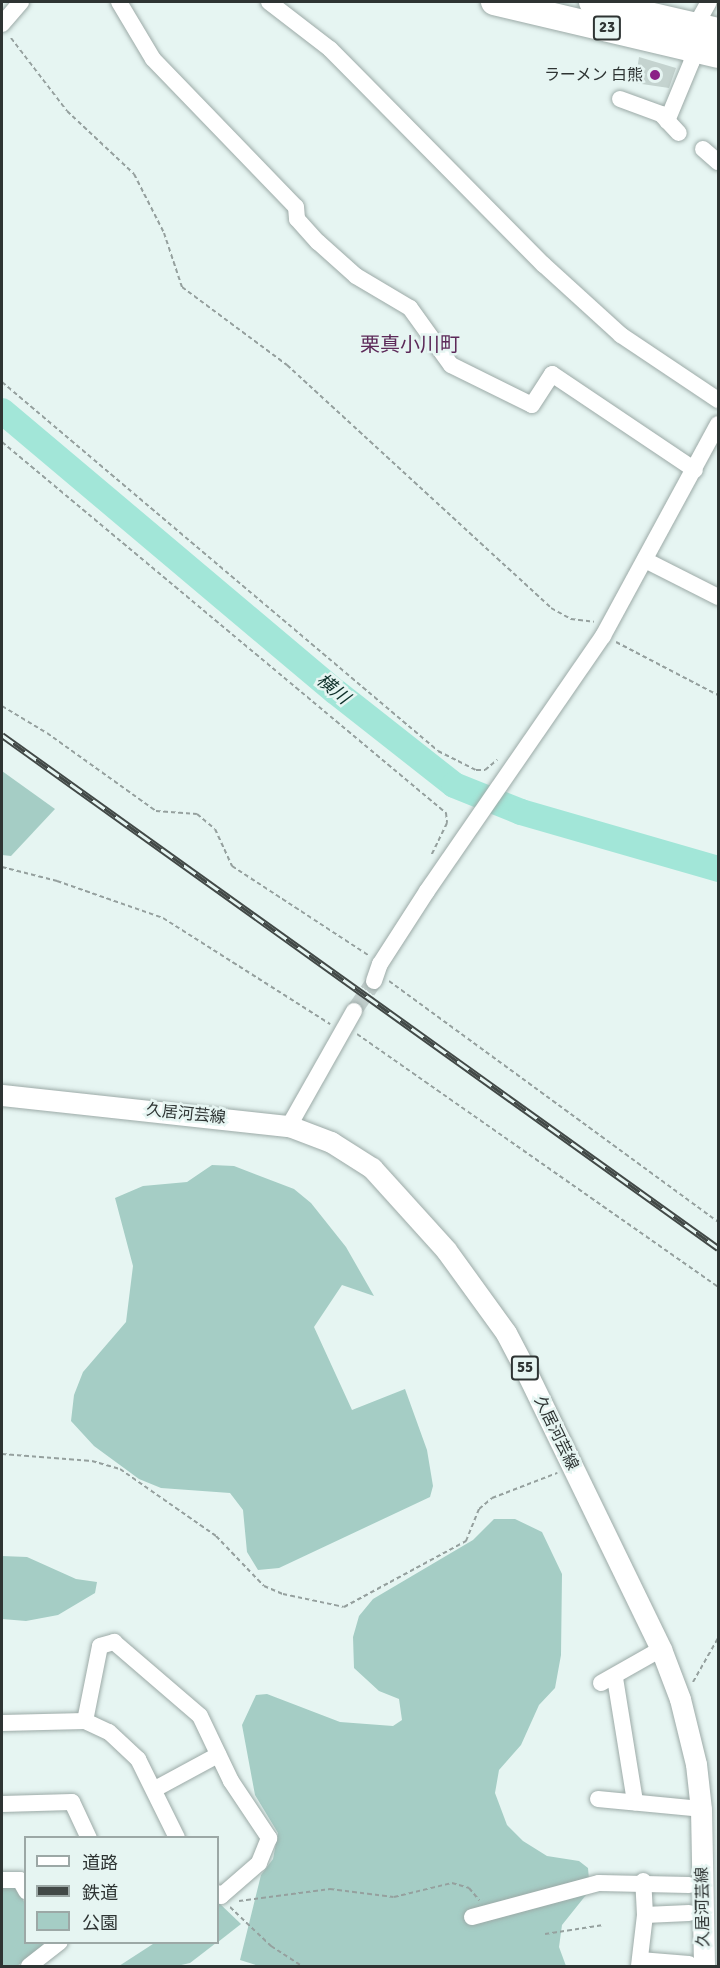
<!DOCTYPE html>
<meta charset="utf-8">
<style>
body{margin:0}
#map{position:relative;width:720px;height:1968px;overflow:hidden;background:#e6f5f2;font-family:Signika,"Noto Sans JP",sans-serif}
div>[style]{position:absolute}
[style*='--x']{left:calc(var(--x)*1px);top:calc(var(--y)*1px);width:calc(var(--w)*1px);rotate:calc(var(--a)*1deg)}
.green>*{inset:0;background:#a5cdc5}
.river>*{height:26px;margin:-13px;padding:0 13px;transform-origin:13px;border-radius:13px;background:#a2e6d8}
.building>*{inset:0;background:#c4d3cf}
.minor-tunnel>*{height:16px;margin-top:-8px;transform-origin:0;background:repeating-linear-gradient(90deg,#c1cecc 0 16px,transparent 0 24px)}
.path>*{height:2px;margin-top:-1px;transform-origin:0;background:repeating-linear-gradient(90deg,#95a09e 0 4.5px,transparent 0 7.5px)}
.roads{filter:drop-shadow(0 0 2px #9caaa7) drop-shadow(0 0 2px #9caaa7)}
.minor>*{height:16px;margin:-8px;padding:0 8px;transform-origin:8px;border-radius:8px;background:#fff}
.major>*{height:21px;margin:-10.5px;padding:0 10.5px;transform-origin:10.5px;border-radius:10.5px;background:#fff}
.highway>*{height:26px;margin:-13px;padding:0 13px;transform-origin:13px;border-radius:13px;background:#fff}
.rail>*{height:7px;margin-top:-3.5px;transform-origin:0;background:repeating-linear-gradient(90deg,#e6f5f2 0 14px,#424947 0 28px);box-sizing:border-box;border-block:2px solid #424947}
.dots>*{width:16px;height:16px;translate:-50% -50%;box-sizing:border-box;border:3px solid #e6f5f2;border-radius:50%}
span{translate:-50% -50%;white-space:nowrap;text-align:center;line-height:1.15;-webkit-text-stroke:5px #e6f5f2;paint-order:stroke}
.shield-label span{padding:2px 4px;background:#e6f5f2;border:2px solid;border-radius:4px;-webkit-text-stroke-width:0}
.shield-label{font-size:15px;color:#2e3433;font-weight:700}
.poi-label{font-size:16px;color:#2e3433}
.right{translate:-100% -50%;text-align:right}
.street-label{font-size:16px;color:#2e3433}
.water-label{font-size:18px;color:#0e302a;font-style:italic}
.quarter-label{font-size:20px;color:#5c2958}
.frame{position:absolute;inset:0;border:3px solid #2e3433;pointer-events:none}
.legend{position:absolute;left:24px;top:1836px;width:195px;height:108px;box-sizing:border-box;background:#e6f5f2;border:2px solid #9ca8a6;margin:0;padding:8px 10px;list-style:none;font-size:18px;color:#2e3433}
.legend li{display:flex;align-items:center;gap:12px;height:30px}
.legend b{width:30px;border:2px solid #9ca8a6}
</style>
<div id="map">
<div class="green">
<i style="clip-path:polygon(2px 771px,55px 809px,11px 856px,2px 855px)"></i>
<i style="clip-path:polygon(212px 1165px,234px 1166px,294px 1189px,311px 1203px,346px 1247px,374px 1296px,342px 1285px,314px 1327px,352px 1410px,405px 1389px,427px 1450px,433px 1486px,430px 1497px,279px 1568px,258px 1570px,247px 1552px,243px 1510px,230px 1493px,161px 1488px,139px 1479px,94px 1446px,71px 1421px,74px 1395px,83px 1372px,126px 1322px,133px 1266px,115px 1198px,143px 1186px,187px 1182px)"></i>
<i style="clip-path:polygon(494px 1519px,515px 1519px,542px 1532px,562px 1574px,561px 1655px,555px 1688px,539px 1705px,521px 1745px,499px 1770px,495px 1793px,507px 1825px,523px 1841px,547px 1856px,579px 1861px,588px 1868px,590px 1890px,562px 1925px,559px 1947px,566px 1966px,259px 1966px,240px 1960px,261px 1875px,273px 1859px,278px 1833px,255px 1795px,242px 1725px,256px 1695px,267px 1694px,340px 1722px,393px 1726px,402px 1720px,399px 1699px,379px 1691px,354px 1668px,353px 1637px,359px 1616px,373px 1599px,473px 1540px)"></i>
<i style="clip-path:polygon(2px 1556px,27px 1557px,76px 1579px,97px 1582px,95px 1593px,58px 1615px,26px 1621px,2px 1619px)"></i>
<i style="clip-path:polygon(2px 1886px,18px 1888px,25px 1904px,26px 1942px,44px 1943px,43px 1947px,17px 1966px,2px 1966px)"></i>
<i style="clip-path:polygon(218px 1902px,241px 1924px,218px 1942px)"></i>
<i style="clip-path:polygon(156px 1942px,216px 1942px,216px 1943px,190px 1963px,177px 1966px,119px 1966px)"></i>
</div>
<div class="river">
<i style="--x:2;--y:411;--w:436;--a:40.1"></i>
<i style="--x:336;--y:692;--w:150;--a:38.2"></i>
<i style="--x:454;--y:785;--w:72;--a:21.9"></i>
<i style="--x:521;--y:812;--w:205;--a:16.1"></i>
</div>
<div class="building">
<i style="clip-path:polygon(639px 57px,676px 68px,669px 88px,635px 83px)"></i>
</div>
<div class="minor-tunnel">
<i style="--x:354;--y:1011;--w:36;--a:-56"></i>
</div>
<div class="path">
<i style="--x:11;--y:38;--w:92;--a:52.5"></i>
<i style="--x:67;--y:111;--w:92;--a:43.2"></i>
<i style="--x:134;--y:174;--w:66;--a:63"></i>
<i style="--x:164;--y:233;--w:57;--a:71.6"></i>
<i style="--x:182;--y:287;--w:131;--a:36.6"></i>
<i style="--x:287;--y:365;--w:359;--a:42.6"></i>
<i style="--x:551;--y:608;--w:23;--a:29"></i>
<i style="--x:571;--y:619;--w:23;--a:7"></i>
<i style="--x:2;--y:382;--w:571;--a:40.24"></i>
<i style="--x:438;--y:751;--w:42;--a:26.6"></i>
<i style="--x:476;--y:770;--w:9;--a:0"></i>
<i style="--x:485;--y:770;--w:16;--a:-40"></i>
<i style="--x:2;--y:442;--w:579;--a:39.88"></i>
<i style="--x:446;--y:813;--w:10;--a:84"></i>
<i style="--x:447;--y:823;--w:37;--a:116"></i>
<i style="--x:616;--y:642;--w:115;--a:27.5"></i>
<i style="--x:2;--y:706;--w:52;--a:31"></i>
<i style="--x:47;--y:733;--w:134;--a:35.6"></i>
<i style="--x:156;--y:811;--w:41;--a:4.2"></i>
<i style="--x:197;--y:814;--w:23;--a:40"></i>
<i style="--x:215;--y:829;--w:41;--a:65.3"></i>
<i style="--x:232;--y:866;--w:163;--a:33.2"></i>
<i style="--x:2;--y:867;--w:57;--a:14.3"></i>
<i style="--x:57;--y:881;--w:112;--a:19.2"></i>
<i style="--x:163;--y:918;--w:198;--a:32.4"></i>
<i style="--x:389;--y:981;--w:408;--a:36.2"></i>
<i style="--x:357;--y:1034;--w:441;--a:35"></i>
<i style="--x:2;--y:1454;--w:90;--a:4.4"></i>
<i style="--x:92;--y:1461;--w:29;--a:16"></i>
<i style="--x:120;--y:1469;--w:117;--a:34.9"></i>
<i style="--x:216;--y:1536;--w:69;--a:46.2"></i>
<i style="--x:264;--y:1586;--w:21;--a:23"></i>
<i style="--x:283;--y:1594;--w:62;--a:12"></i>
<i style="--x:344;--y:1607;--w:139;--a:-28.4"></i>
<i style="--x:466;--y:1541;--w:35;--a:-68"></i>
<i style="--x:479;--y:1509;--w:17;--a:-40"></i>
<i style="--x:492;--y:1498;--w:70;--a:-21"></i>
<i style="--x:693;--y:1682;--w:51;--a:-60.4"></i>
<i style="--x:239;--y:1901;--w:92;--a:-7.5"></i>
<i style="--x:330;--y:1889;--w:64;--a:7.1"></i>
<i style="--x:394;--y:1897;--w:60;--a:-13.6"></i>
<i style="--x:452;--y:1883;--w:18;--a:16"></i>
<i style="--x:469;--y:1888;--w:16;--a:50"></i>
<i style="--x:230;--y:1907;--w:57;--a:43.6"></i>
<i style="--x:271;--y:1946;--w:37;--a:33"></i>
<i style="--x:545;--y:1934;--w:59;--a:-8.8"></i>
</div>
<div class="roads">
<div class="minor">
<i style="--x:119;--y:2;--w:66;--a:59.2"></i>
<i style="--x:153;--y:59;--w:206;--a:46"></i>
<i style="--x:296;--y:207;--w:12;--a:85"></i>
<i style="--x:297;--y:219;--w:31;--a:48"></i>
<i style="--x:318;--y:242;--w:51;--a:41.8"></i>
<i style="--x:356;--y:276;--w:63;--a:30.7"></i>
<i style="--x:410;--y:308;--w:70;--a:54.3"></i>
<i style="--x:451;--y:365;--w:90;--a:26.3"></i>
<i style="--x:532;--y:405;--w:37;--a:-57"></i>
<i style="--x:552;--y:374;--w:172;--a:33.9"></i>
<i style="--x:269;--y:2;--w:77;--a:37.6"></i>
<i style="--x:330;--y:49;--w:304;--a:45.3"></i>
<i style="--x:544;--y:265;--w:104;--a:42.3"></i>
<i style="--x:621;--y:335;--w:117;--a:33.8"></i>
<i style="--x:2;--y:24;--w:29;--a:-49"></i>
<i style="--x:620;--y:99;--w:44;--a:20.1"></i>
<i style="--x:661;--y:114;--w:26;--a:47"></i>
<i style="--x:667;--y:121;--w:65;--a:-67.4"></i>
<i style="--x:692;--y:61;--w:14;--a:-102"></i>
<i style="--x:689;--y:47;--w:23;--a:-72"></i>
<i style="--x:696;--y:25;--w:26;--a:-61"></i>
<i style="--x:703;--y:149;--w:20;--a:41"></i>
<i style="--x:645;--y:560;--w:82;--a:26.9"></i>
<i style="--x:374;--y:981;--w:18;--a:-71"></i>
<i style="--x:380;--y:964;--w:87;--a:-57.2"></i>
<i style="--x:427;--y:891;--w:310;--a:-55.4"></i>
<i style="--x:603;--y:636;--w:241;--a:-61.5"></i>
<i style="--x:289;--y:1126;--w:132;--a:-60.5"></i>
<i style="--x:615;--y:1678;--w:126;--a:80.8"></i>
<i style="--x:601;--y:1683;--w:69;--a:-29.5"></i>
<i style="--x:85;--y:1721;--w:26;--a:25"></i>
<i style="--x:109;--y:1732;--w:40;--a:43"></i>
<i style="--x:138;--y:1759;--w:88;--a:63.7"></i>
<i style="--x:2;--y:1723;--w:83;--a:-1.4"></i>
<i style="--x:85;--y:1721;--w:76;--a:-78.7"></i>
<i style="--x:100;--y:1646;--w:15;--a:-16"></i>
<i style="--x:114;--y:1642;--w:113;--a:40.7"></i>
<i style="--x:200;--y:1716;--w:72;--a:64.5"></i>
<i style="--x:231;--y:1781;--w:69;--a:56.3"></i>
<i style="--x:269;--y:1838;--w:27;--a:112"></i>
<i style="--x:259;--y:1863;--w:50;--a:139"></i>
<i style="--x:221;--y:1896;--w:4;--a:-135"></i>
<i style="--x:155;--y:1789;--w:72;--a:-28.4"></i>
<i style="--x:598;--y:1799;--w:103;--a:5.5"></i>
<i style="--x:2;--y:1804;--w:70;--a:-1.6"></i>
<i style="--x:72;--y:1802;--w:40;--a:65"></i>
<i style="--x:2;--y:1880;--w:18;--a:0"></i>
<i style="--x:20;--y:1880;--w:13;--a:61"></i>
<i style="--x:645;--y:1915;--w:44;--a:-2.6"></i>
<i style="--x:472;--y:1917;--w:131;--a:-15"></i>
<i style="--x:599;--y:1883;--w:90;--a:1.3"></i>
<i style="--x:640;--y:1960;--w:49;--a:4.7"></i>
<i style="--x:29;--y:1966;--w:39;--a:-38"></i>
<i style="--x:639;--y:1966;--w:51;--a:-83.3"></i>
<i style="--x:645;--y:1915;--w:34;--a:-93"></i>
</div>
<div class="major">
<i style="--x:2;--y:1095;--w:289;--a:6.2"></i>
<i style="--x:289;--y:1126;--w:45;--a:20.9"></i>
<i style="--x:331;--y:1142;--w:49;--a:32.4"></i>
<i style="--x:372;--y:1168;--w:110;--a:47.9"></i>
<i style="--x:446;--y:1250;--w:102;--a:54.1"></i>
<i style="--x:506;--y:1333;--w:45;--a:62.3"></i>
<i style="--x:527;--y:1373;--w:307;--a:64.1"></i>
<i style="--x:661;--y:1649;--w:53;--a:69.2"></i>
<i style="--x:680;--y:1699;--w:67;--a:76.2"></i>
<i style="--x:696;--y:1764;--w:45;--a:83.7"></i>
<i style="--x:701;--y:1809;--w:157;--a:88.9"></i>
</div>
<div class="highway">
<i style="--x:494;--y:2;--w:230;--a:13.3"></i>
<i style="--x:592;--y:2;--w:129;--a:13"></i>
</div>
</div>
<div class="rail">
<i style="--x:2;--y:735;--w:881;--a:35.62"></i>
</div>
<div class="dots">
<i style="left:655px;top:75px;background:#8b2186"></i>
</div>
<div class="shield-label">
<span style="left:607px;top:28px">23</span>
<span style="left:525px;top:1368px">55</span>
</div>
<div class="poi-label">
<span class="right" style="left:643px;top:75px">ラーメン 白熊</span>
</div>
<div class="street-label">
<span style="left:186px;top:1114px;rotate:6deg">久居河芸線</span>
<span style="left:556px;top:1433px;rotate:64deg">久居河芸線</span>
<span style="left:703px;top:1907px;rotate:-91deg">久居河芸線</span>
</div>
<div class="water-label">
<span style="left:333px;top:689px;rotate:39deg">横川</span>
</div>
<div class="quarter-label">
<span style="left:410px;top:344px">栗真小川町</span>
</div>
<div class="frame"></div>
<ul class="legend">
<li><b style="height:8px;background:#fff"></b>道路</li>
<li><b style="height:8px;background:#424947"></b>鉄道</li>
<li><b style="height:16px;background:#a5cdc5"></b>公園</li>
</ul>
</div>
